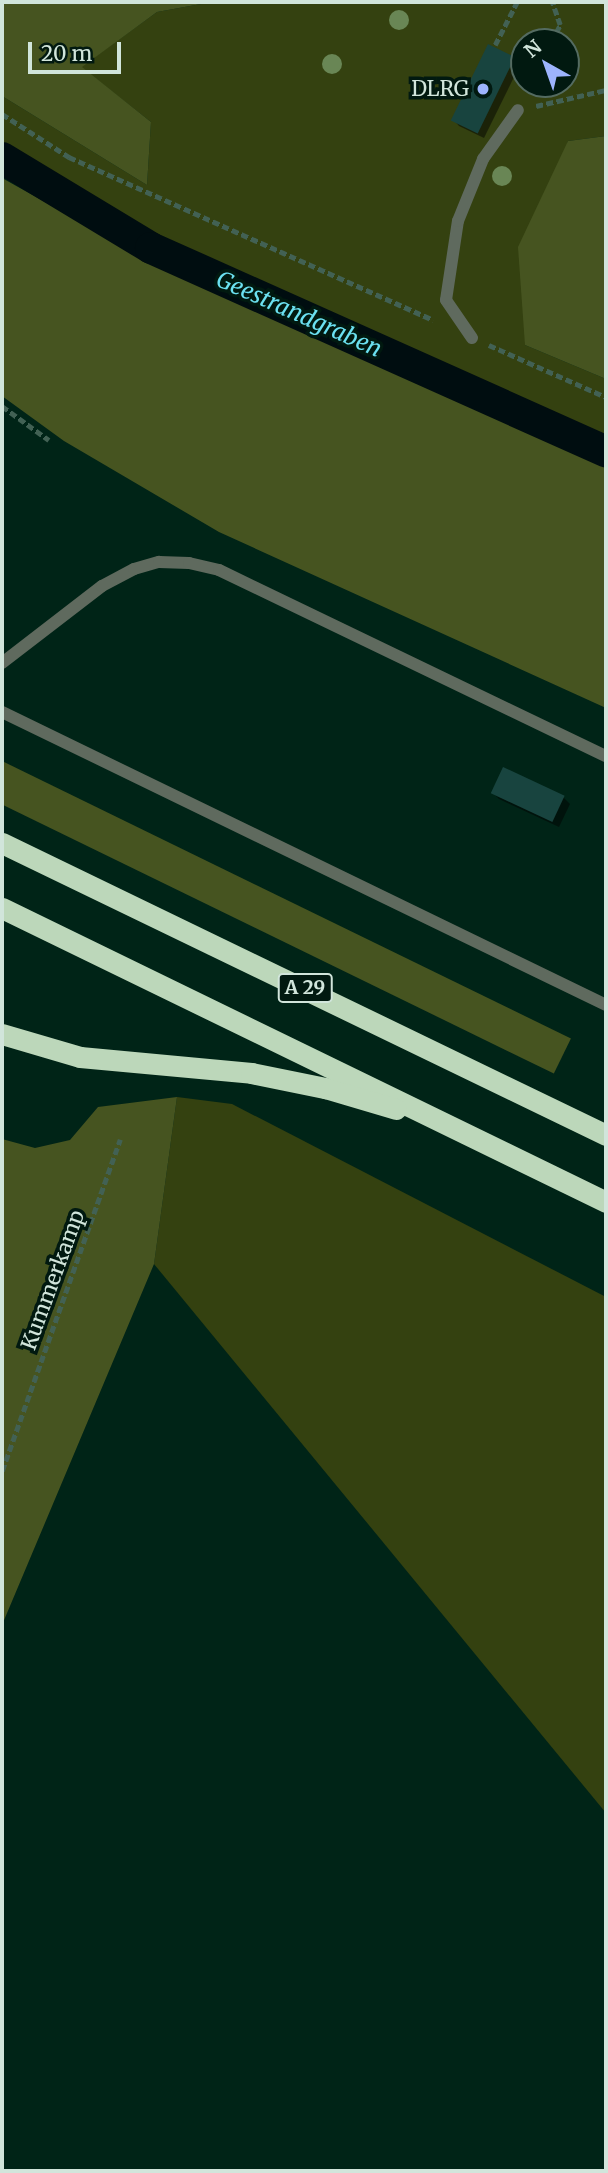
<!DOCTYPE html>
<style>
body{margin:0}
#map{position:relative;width:608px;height:2173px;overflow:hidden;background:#002417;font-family:Merriweather,serif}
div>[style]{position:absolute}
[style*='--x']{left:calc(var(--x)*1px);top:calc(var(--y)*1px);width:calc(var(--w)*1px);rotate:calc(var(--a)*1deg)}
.green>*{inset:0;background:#344110}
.forest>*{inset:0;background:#465420;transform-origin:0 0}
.shadow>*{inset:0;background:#0007}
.canal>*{height:32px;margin:-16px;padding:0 16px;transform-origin:16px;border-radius:16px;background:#000d10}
.building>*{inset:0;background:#18443f;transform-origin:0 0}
.path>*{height:4.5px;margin-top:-2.25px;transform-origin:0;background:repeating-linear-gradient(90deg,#426154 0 7px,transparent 0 10.5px)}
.service>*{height:12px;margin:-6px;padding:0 6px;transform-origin:6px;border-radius:6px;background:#5f6a5e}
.motorway>*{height:21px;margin:-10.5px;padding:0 10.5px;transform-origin:10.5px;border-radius:10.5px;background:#bcd7ba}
.trees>*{width:20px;height:20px;margin:-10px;border-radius:50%;background:#698655}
.dots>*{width:19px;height:19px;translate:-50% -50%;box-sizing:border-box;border:4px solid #011910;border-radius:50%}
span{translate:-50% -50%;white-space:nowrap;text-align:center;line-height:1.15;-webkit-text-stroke:7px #011910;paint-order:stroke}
.shield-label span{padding:2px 5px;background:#011910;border:2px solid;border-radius:5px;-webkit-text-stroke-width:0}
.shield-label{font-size:19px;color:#d1e5db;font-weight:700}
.poi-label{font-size:21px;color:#d1e5db}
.right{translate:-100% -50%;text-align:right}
.street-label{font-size:21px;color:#d1e5db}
.water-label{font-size:23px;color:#6be1f1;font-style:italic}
.frame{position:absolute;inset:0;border:4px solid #d1e5db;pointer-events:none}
.north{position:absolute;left:510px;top:28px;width:70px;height:70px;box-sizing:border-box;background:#011910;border:2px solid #546b61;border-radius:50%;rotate:320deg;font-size:19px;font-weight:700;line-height:28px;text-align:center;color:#d1e5db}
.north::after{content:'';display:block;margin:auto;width:24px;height:32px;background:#9db4fd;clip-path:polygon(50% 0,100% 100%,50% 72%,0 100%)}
.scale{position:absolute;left:28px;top:42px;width:93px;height:32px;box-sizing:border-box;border:4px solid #d1e5db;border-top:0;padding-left:9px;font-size:21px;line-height:24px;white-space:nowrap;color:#d1e5db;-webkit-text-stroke:5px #011910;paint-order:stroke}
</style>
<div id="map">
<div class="green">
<i style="clip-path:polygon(evenodd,212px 2px,606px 2px,606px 136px,568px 141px,525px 345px,606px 379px,606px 438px,161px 240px,2px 149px,2px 96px,147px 185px,151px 122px,81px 67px,157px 12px,212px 2px,524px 42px,566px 42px,566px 84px,524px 84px,524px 42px)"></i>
<i style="clip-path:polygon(177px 1097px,232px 1104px,606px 1297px,606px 1813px,154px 1264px)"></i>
</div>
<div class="forest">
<i style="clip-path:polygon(2px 2px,212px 2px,157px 12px,82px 67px,151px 122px,147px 185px,2px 96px)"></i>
<i style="clip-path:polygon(606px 136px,606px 379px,525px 345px,518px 247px,568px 141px)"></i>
<i style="clip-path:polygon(2px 178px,138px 254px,606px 464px,606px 708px,219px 532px,64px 441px,2px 396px)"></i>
<i style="left:2px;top:761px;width:633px;height:39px;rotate:26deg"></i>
<i style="clip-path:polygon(177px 1097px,154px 1264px,2px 1625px,2px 1139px,35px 1148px,70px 1140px,98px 1107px)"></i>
</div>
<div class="shadow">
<i style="clip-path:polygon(514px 59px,520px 65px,484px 138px,459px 126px,453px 119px)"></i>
<i style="clip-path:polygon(492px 792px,564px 798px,570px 804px,559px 827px,499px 799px)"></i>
</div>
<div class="canal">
<i style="--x:2;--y:158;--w:174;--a:31.1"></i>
<i style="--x:151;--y:248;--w:499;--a:24.1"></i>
</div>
<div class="building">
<i style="left:488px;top:44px;width:30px;height:85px;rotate:26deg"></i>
<i style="left:503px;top:767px;width:68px;height:29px;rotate:25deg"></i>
</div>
<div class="path">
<i style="--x:551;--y:42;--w:19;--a:-62"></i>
<i style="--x:560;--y:25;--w:24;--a:-109"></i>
<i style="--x:495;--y:45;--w:48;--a:-62.9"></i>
<i style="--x:536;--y:106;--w:72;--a:-12.9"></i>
<i style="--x:2;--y:114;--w:80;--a:32.7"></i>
<i style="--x:69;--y:157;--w:399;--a:24.1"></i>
<i style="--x:489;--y:345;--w:128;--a:24"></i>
<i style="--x:2;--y:406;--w:58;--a:35.9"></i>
<i style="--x:2;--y:1471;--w:352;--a:-70.4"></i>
</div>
<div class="service">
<i style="--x:472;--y:338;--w:46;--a:-124.4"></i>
<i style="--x:446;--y:300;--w:80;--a:-81.4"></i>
<i style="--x:458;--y:221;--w:67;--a:-68"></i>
<i style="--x:483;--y:159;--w:60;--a:-54.5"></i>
<i style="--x:2;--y:663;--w:126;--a:-37.6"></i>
<i style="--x:102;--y:586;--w:36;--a:-28"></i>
<i style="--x:134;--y:569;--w:26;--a:-16"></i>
<i style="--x:159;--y:562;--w:30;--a:2"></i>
<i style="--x:189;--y:563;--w:31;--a:13"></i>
<i style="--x:219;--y:570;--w:429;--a:25.7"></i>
<i style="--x:2;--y:712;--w:671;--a:25.88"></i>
</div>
<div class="motorway">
<i style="--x:2;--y:843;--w:671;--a:25.8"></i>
<i style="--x:2;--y:908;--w:672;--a:25.95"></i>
<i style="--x:2;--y:1034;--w:81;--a:16.4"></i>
<i style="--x:80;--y:1057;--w:172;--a:5.3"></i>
<i style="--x:251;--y:1073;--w:76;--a:11.5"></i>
<i style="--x:325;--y:1088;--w:74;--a:16.5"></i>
</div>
<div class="trees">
<i style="left:399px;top:20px"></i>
<i style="left:332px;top:64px"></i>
<i style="left:502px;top:176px"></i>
</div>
<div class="dots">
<i style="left:483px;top:89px;background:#9db4fd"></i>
</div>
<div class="shield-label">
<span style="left:305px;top:988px">A 29</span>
</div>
<div class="poi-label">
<span class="right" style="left:469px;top:89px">DLRG</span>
</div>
<div class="street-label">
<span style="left:53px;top:1280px;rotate:-70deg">Kummerkamp</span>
</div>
<div class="water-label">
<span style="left:299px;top:314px;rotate:24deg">Geestrandgraben</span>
</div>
<div class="frame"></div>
<div class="north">N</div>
<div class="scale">20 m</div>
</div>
